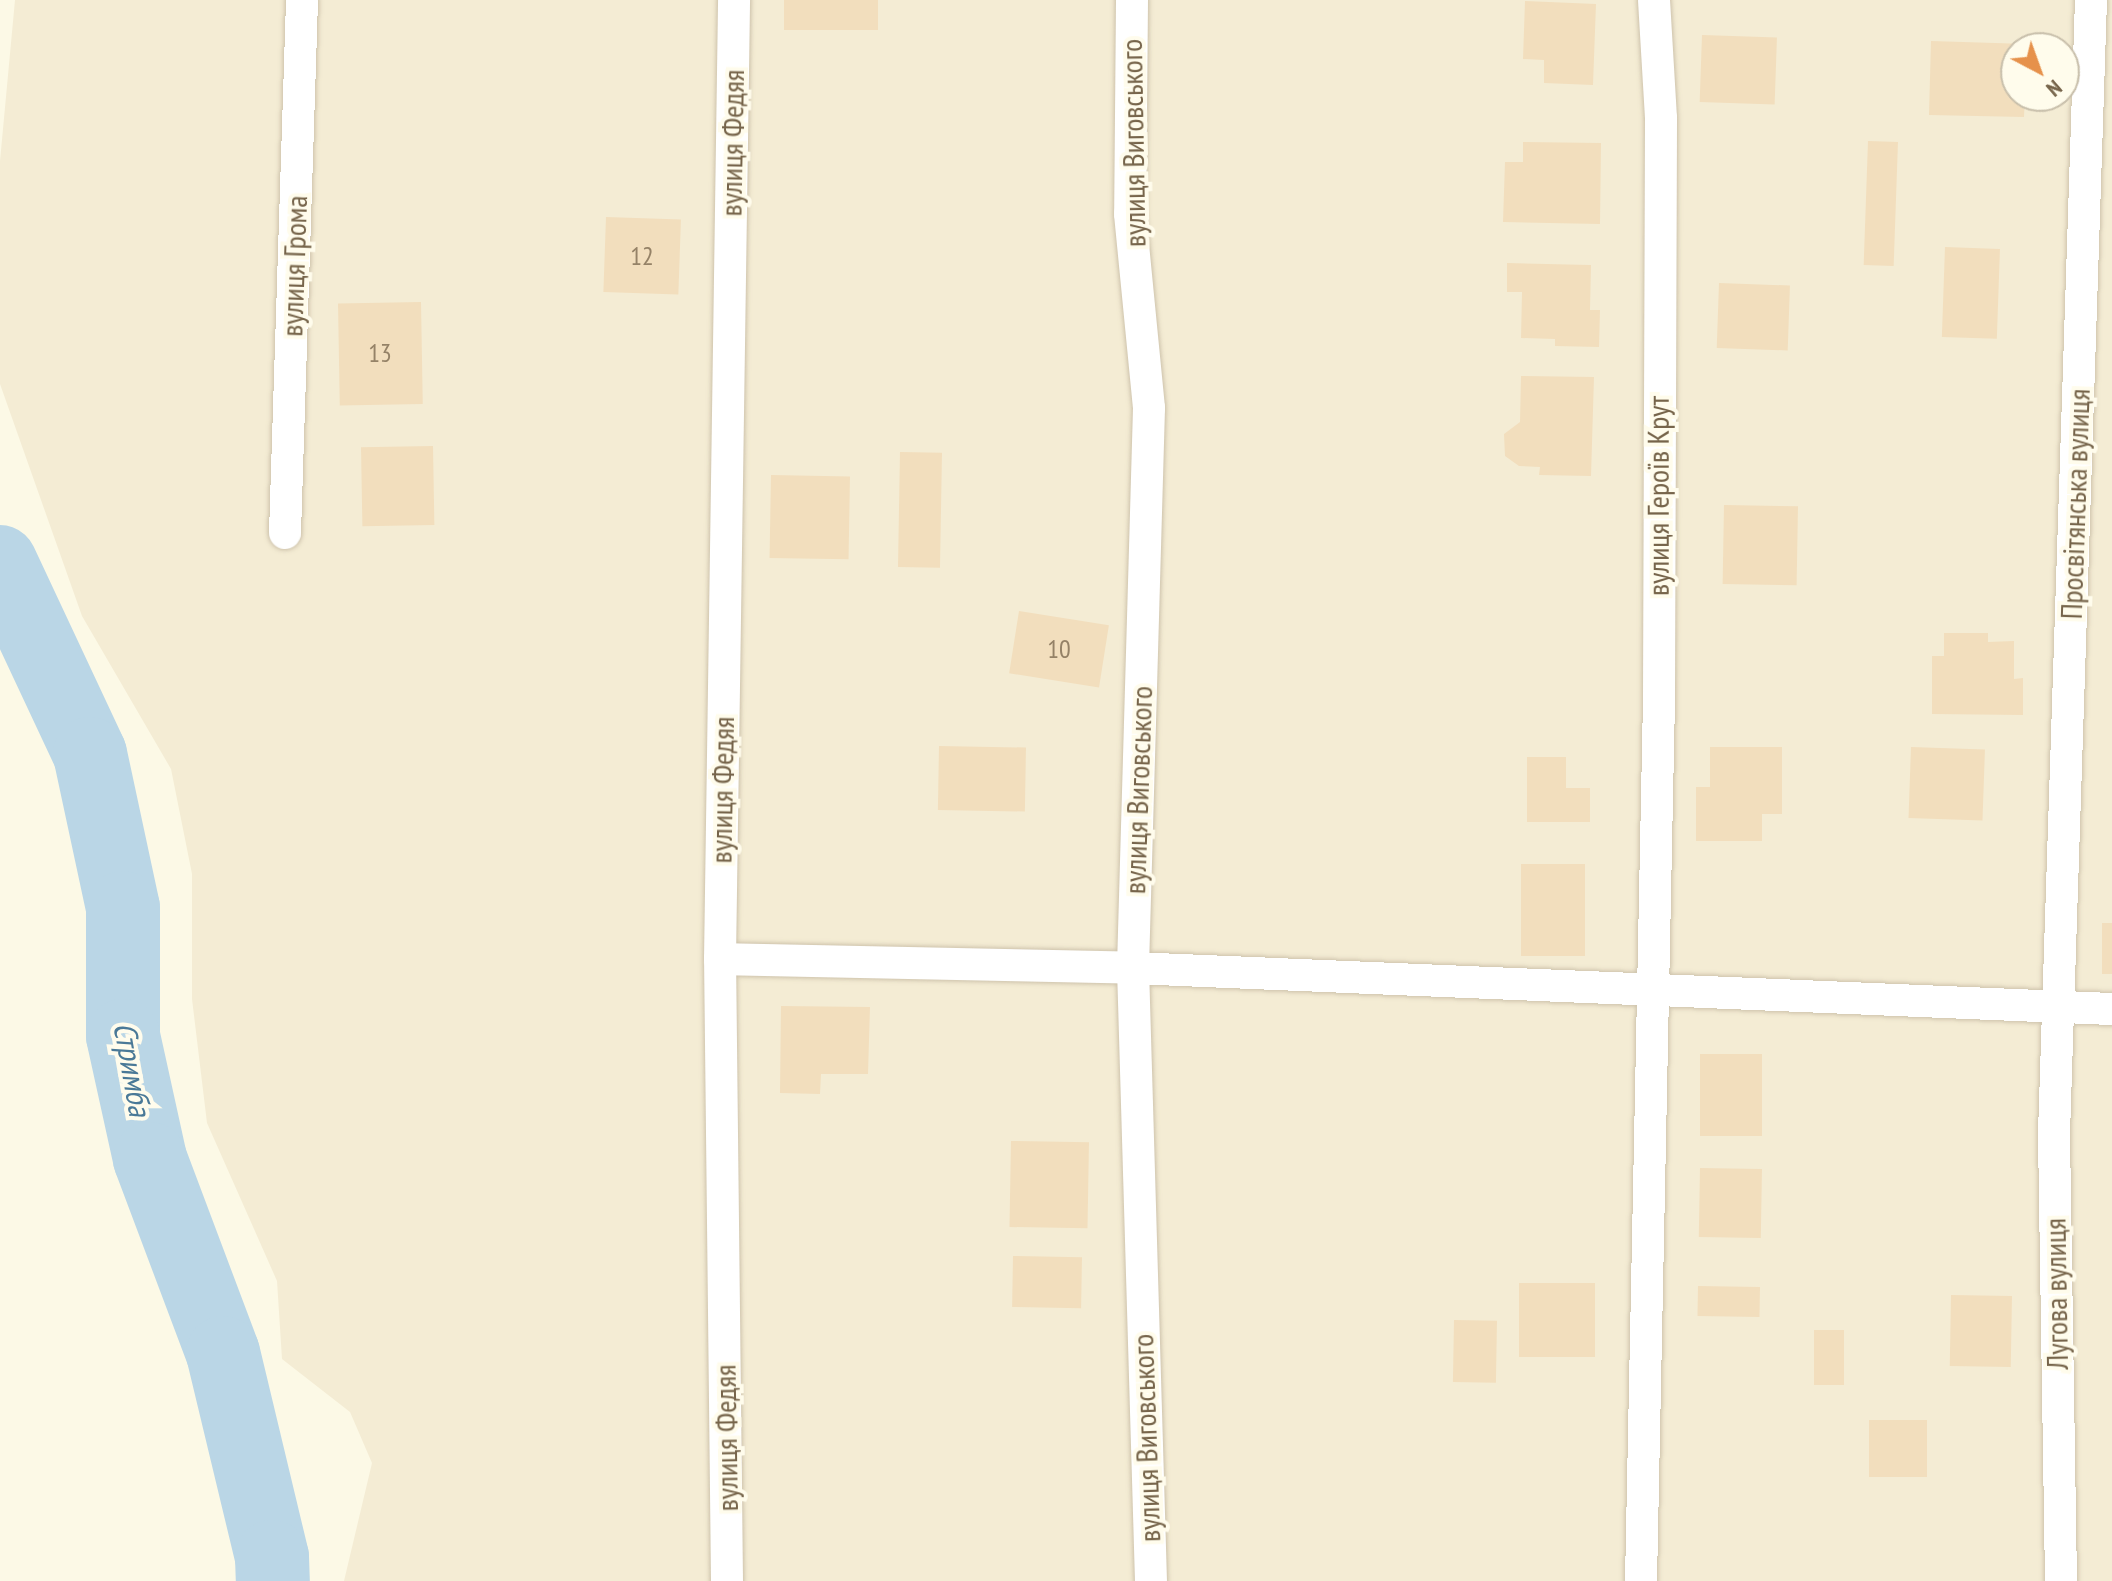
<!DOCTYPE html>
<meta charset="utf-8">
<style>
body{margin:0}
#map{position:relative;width:2112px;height:1581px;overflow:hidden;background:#fcf9e6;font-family:"PT Sans Narrow",sans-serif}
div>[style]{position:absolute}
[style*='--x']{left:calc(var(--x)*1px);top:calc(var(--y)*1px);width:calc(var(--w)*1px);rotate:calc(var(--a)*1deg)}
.residential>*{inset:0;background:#f4ecd4}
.river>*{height:74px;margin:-37px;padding:0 37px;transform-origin:37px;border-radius:37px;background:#bad6e6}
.building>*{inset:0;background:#f2debd;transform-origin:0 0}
.roads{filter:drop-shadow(0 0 2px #cec3ac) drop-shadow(0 0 2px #cec3ac)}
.street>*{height:32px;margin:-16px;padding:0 16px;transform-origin:16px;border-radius:16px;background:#fff}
span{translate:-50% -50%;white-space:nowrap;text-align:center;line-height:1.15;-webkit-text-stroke:8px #fffcec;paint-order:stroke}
.number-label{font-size:26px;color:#958267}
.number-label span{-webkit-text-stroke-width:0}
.street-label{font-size:30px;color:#76644a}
.water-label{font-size:32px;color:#4a7997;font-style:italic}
.north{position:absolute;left:2000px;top:32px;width:80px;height:80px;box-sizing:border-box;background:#fffcec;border:2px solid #c8bfab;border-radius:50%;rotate:139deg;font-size:22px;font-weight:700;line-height:32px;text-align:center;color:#76644a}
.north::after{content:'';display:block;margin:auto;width:28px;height:36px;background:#e6914b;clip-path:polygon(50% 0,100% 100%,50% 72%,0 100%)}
</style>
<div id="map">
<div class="residential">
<i style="clip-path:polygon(evenodd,15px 0,2112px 0,2112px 1581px,344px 1581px,372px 1463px,350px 1412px,282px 1359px,277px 1281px,207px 1123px,192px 999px,192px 874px,171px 769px,82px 616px,0 384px,0 161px,15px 0,2016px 48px,2064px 48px,2064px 96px,2016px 96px,2016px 48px)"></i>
</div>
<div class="river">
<i style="--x:0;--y:562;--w:212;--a:64.9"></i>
<i style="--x:90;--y:754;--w:157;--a:77.9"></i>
<i style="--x:123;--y:908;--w:128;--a:90"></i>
<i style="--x:123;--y:1036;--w:126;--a:77.6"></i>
<i style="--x:150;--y:1159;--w:207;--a:69.4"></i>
<i style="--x:223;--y:1353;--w:210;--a:76.5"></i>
<i style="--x:272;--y:1557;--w:24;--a:88"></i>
</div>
<div class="building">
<i style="left:784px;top:0;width:94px;height:30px"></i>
<i style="clip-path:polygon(1525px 1px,1596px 4px,1593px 85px,1544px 83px,1544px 60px,1523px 59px)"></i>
<i style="left:1702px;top:35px;width:75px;height:67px;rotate:2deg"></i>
<i style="clip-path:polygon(1931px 41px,2027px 44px,2016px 48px,2016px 96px,2025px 96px,2024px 117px,1929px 115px)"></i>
<i style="left:1868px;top:141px;width:30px;height:124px;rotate:2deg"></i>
<i style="clip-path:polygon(1523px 142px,1601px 143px,1600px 224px,1503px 222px,1505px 162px,1523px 162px)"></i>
<i style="left:606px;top:217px;width:75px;height:75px;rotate:2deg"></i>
<i style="left:1945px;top:247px;width:55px;height:90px;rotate:2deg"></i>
<i style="clip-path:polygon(1507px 263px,1591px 265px,1590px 310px,1600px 310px,1599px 347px,1555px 346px,1555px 339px,1521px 338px,1522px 292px,1507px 292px)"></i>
<i style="left:1719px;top:283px;width:71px;height:65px;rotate:2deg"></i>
<i style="left:421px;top:302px;width:102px;height:83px;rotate:89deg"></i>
<i style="clip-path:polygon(1521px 376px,1594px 377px,1591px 476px,1539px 475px,1540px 467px,1519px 466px,1505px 456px,1504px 434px,1520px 422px)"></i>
<i style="left:433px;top:446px;width:79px;height:72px;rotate:89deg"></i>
<i style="left:900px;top:452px;width:42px;height:115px;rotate:1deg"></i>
<i style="left:771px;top:475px;width:79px;height:83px;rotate:1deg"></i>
<i style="left:1724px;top:505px;width:74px;height:79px;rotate:1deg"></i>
<i style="left:1019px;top:611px;width:91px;height:63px;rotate:9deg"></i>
<i style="clip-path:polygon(1944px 633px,1988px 633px,1988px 642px,2014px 641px,2014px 679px,2023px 678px,2023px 715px,1932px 714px,1932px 656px,1944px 656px)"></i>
<i style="left:939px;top:746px;width:87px;height:64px;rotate:1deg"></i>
<i style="clip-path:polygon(1710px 747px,1782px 747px,1782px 814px,1762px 814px,1762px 841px,1696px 841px,1696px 787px,1710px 787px)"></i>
<i style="left:1911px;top:747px;width:74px;height:71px;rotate:2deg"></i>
<i style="clip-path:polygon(1527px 757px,1566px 757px,1566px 788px,1590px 788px,1590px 822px,1527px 822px)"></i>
<i style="left:1521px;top:864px;width:64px;height:92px"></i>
<i style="left:2102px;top:923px;width:10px;height:51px"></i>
<i style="clip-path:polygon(781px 1006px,870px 1007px,868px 1074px,821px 1074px,820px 1094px,780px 1093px)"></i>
<i style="left:1700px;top:1054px;width:62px;height:82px"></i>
<i style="left:1011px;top:1141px;width:78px;height:86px;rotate:1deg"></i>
<i style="left:1700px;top:1168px;width:62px;height:69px;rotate:1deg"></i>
<i style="left:1013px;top:1256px;width:69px;height:51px;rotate:1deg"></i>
<i style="left:1519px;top:1283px;width:76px;height:74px"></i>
<i style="left:1698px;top:1286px;width:62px;height:30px;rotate:1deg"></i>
<i style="left:1951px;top:1295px;width:61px;height:71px;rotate:1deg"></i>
<i style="left:1454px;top:1320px;width:43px;height:62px;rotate:1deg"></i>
<i style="left:1814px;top:1330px;width:30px;height:55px"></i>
<i style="left:1869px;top:1420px;width:58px;height:57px"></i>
</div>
<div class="roads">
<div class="street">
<i style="--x:1132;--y:0;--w:214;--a:90.5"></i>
<i style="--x:1130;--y:214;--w:195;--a:84.4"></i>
<i style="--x:1149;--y:408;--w:560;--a:91.64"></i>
<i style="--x:1133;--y:968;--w:613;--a:88.32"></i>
<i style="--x:285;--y:533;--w:533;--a:-88.17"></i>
<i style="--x:720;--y:959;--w:413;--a:1.2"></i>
<i style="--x:1133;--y:968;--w:980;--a:2.4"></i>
<i style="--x:727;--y:1581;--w:622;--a:-90.64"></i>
<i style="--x:720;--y:959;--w:959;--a:-89.16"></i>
<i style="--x:1641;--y:1581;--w:885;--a:-88.83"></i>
<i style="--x:1659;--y:696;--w:578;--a:-89.8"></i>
<i style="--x:1661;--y:118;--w:118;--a:-93.4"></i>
<i style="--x:2061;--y:1581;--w:448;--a:-90.9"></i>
<i style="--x:2054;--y:1133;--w:1134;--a:-88.13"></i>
</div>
</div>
<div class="number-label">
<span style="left:642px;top:256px">12</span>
<span style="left:380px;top:353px">13</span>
<span style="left:1059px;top:649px">10</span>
</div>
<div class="street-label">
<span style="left:732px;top:143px;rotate:-89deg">вулиця Федяя</span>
<span style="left:1133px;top:143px;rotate:-91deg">вулиця Виговського</span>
<span style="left:294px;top:266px;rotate:-88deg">вулиця Грома</span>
<span style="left:1658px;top:496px;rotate:-90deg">вулиця Героїв Крут</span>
<span style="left:2075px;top:504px;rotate:-88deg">Просвітянська вулиця</span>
<span style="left:722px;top:790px;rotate:-89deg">вулиця Федяя</span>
<span style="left:1138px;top:790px;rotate:-88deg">вулиця Виговського</span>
<span style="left:2056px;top:1294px;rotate:-91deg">Лугова вулиця</span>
<span style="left:726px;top:1438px;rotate:-91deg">вулиця Федяя</span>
<span style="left:1146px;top:1438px;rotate:-92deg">вулиця Виговського</span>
</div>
<div class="water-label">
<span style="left:133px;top:1069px;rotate:80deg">Стримба</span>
</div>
<div class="north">N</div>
</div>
